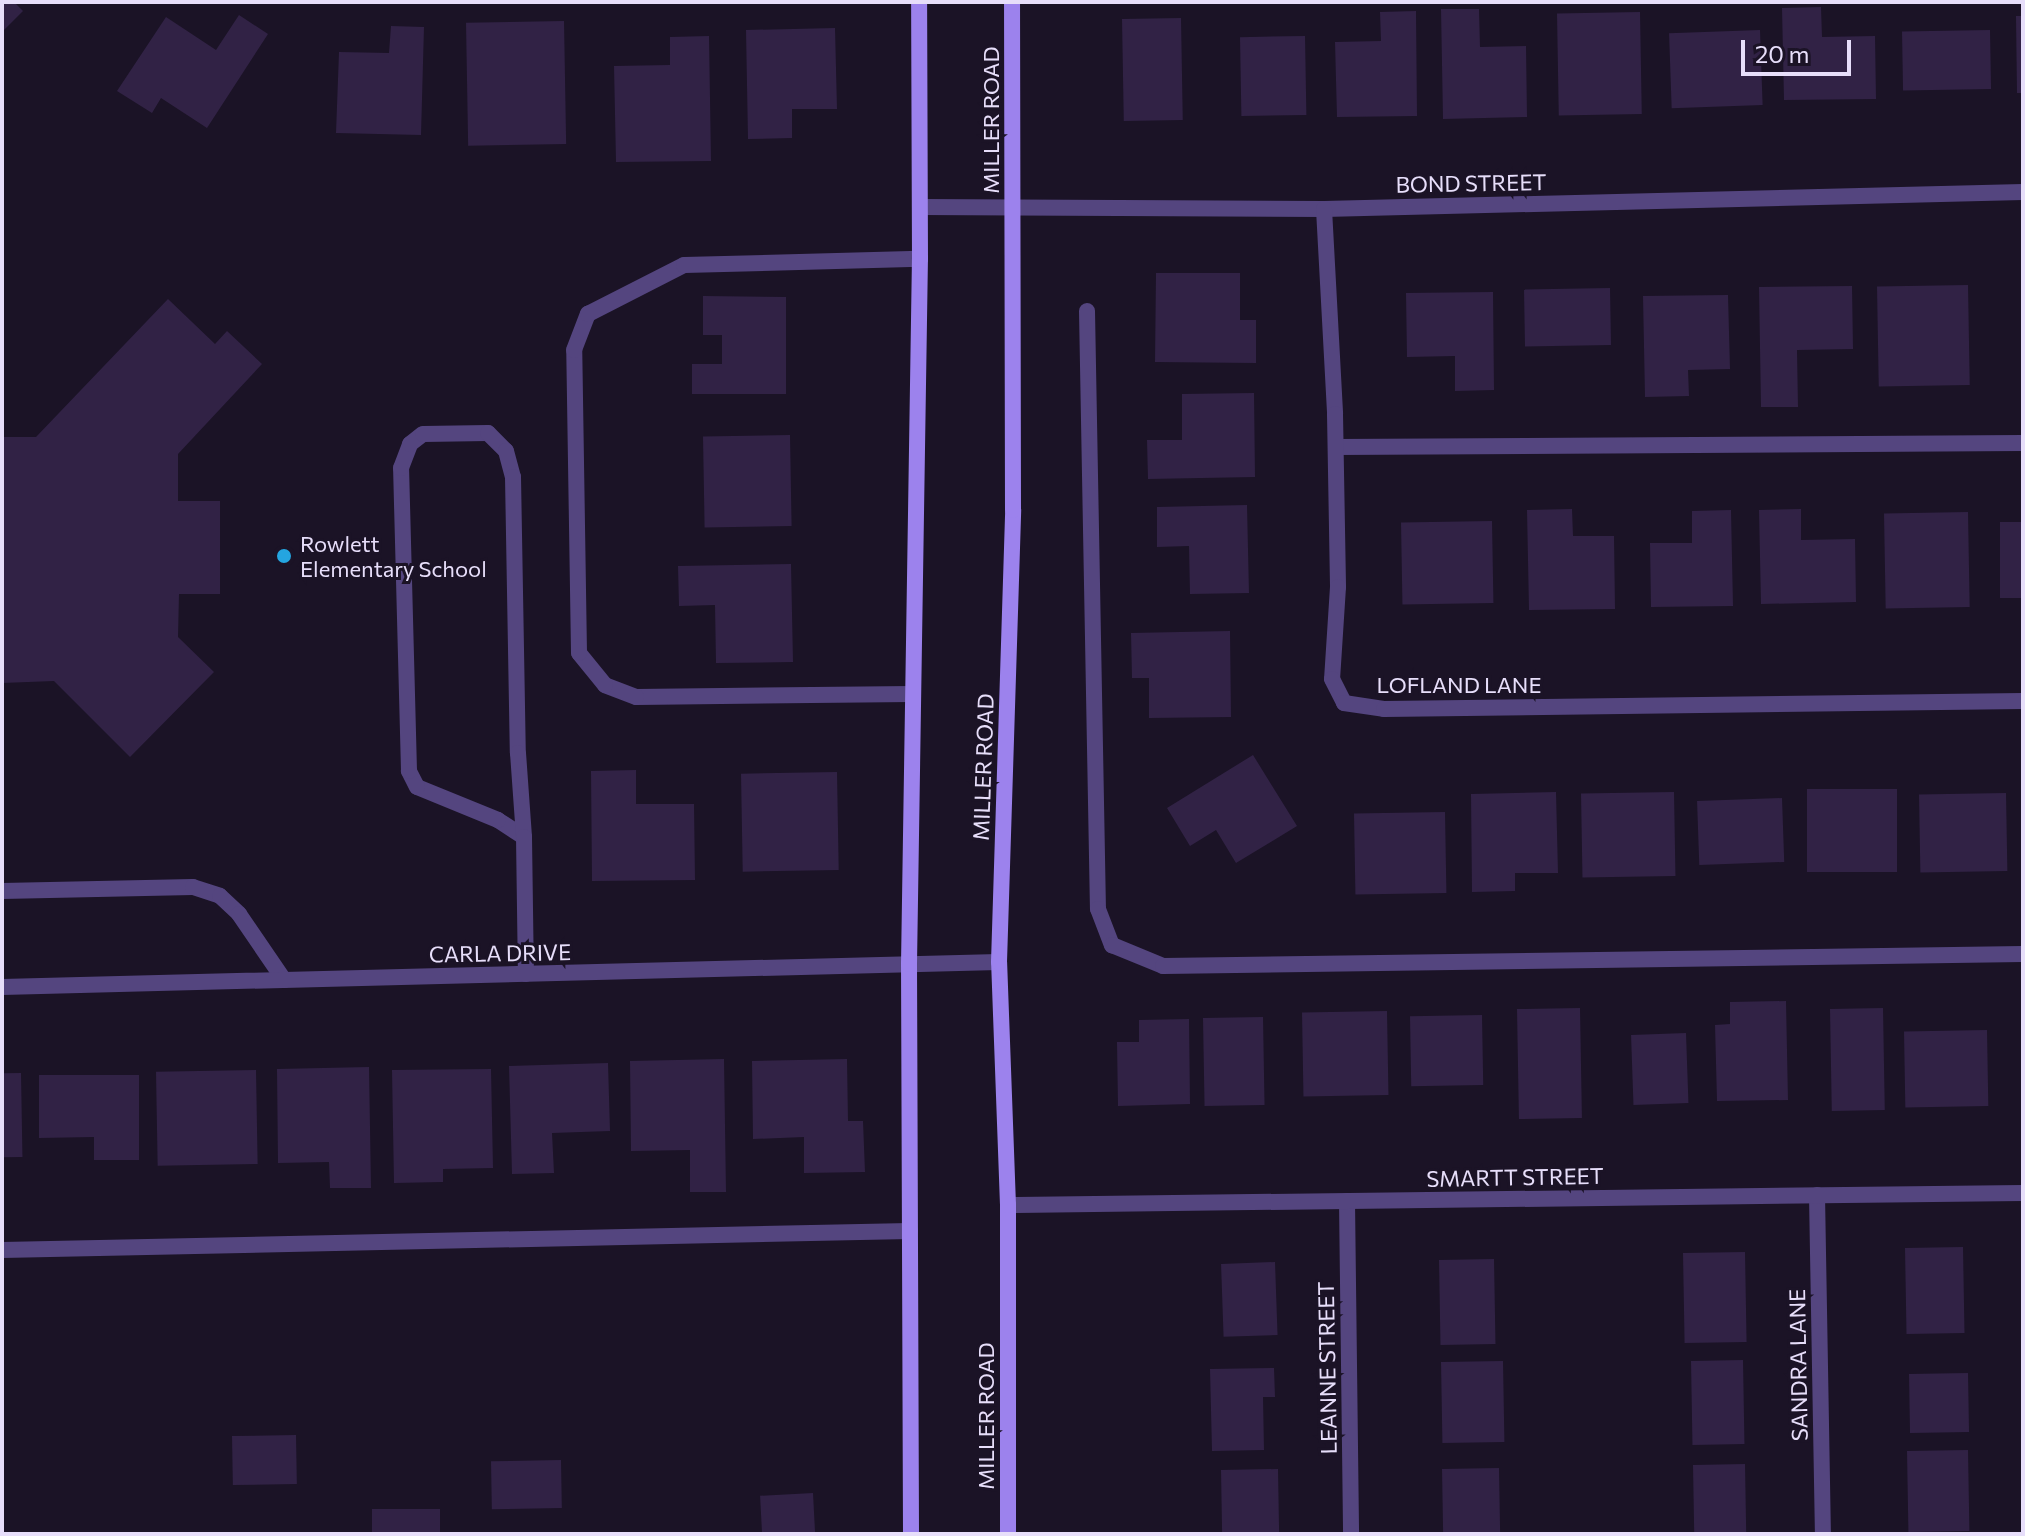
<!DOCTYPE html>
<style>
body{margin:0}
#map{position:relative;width:2025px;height:1536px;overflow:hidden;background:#1b1326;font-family:Commissioner,sans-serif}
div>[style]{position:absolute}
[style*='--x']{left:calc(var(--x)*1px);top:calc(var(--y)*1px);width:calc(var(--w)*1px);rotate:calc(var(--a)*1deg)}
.building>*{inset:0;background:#312245;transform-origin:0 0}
.lane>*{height:16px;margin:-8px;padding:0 8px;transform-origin:8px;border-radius:8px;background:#54457f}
.street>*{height:16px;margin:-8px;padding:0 8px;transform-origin:8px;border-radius:8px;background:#54457f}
.secondary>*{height:16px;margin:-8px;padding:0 8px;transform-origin:8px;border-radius:8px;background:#9c82ed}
.dots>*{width:22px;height:22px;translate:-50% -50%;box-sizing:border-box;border:4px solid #1b1326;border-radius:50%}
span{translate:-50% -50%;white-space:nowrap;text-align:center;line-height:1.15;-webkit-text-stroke:6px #1b1326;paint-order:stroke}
.street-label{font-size:22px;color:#e7defa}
.poi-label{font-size:22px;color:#e7defa}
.left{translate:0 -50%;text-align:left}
.frame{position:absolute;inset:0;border:4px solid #e7defa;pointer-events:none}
.scale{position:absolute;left:1741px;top:40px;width:110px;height:36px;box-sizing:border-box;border:4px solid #e7defa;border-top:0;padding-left:10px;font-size:24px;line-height:28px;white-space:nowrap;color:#e7defa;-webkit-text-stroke:6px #1b1326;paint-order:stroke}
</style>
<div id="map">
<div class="building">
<i style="clip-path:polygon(2px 2px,14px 2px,23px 11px,2px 32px)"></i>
<i style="clip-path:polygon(1821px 7px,1822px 37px,1875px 36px,1876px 99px,1784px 100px,1782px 8px)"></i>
<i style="clip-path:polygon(1441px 9px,1479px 9px,1480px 47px,1526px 46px,1527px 117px,1443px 119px)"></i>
<i style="clip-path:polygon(1416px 11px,1417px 116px,1337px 117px,1335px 42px,1381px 41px,1380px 12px)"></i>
<i style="left:1640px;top:12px;width:102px;height:83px;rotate:89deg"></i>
<i style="clip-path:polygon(239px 15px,268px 34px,207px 128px,161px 98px,152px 113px,117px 91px,166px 17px,216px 50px)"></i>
<i style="clip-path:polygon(2016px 16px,2023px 16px,2023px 93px,2017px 93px)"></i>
<i style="left:1181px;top:18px;width:102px;height:59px;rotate:89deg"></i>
<i style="left:564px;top:21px;width:123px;height:98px;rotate:89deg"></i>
<i style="clip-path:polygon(391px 26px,424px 27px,421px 135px,336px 133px,339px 52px,389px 53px)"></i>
<i style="clip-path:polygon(835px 28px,837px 109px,792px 109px,792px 138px,748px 139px,746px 30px)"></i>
<i style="left:1760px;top:30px;width:75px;height:91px;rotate:88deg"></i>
<i style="left:1990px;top:30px;width:59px;height:88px;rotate:89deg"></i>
<i style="clip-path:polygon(709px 36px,711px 161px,616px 162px,614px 66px,670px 65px,670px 37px)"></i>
<i style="left:1305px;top:36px;width:79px;height:65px;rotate:89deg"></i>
<i style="clip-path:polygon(1156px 273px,1240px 273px,1240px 320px,1256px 320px,1256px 363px,1155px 362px)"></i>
<i style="left:1968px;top:285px;width:100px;height:91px;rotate:89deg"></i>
<i style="clip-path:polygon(1852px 286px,1853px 349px,1797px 350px,1798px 407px,1761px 407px,1759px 287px)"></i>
<i style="left:1610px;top:288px;width:57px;height:86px;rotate:89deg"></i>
<i style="clip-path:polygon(1493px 292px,1494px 390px,1455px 391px,1455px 356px,1407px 357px,1406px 293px)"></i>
<i style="clip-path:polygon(1728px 295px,1730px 369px,1688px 370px,1689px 396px,1645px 397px,1643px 296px)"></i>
<i style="clip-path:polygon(703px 296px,786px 297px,786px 394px,692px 394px,692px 364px,722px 364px,722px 335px,703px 335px)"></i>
<i style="clip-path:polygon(168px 299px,215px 344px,227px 331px,262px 364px,178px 454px,178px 501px,220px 501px,220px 594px,179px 594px,178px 637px,214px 672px,130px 757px,54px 681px,2px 683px,2px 437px,36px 437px)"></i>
<i style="clip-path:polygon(1254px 393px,1255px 477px,1148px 479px,1147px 440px,1182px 440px,1182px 394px)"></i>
<i style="left:790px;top:435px;width:91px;height:87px;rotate:89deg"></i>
<i style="clip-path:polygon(1247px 505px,1249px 593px,1190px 594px,1189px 546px,1157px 547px,1157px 507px)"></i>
<i style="clip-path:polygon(1572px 509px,1573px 536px,1614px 536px,1615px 609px,1529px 610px,1527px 510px)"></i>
<i style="clip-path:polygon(1801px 509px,1801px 540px,1855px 539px,1856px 602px,1761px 604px,1759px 510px)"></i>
<i style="clip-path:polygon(1731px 510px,1733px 606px,1651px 607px,1650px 543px,1692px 543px,1692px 511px)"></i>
<i style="left:1968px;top:512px;width:95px;height:84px;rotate:89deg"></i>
<i style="left:1492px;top:521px;width:82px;height:91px;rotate:89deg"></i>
<i style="left:2000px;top:522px;width:23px;height:76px"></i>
<i style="clip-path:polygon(791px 564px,793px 662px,716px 663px,715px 605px,679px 606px,678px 566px)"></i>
<i style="clip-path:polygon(1230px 631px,1231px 717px,1149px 718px,1149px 678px,1132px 678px,1131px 633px)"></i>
<i style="clip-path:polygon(1253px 755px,1297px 826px,1236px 863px,1216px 830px,1190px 846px,1167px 808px)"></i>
<i style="clip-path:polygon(636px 770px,636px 804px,694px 804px,695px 880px,592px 881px,591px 771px)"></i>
<i style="left:837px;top:772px;width:98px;height:96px;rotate:89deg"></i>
<i style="left:1897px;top:789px;width:83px;height:90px;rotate:90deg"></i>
<i style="clip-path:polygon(1556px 792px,1558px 873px,1515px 873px,1515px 891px,1472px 892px,1471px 794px)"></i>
<i style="left:1674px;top:792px;width:84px;height:93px;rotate:89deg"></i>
<i style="left:2006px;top:793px;width:78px;height:87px;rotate:89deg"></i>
<i style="left:1782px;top:798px;width:64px;height:85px;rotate:88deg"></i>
<i style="left:1445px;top:812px;width:81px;height:91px;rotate:89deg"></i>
<i style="clip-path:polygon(1786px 1001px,1788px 1100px,1717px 1101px,1715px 1025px,1730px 1024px,1730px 1002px)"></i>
<i style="left:1580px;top:1008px;width:110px;height:63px;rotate:89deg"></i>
<i style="left:1883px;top:1008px;width:102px;height:53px;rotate:89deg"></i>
<i style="left:1387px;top:1011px;width:84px;height:85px;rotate:89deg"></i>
<i style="left:1482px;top:1015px;width:70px;height:72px;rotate:89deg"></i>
<i style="left:1263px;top:1017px;width:88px;height:60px;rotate:89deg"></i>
<i style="clip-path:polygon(1189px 1019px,1190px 1104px,1118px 1106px,1117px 1042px,1139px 1042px,1139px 1020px)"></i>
<i style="left:1987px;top:1030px;width:76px;height:83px;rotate:89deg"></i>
<i style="left:1686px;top:1033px;width:70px;height:55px;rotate:88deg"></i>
<i style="clip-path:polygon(724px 1059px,726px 1192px,690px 1192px,690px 1150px,631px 1151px,630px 1061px)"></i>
<i style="clip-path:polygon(847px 1059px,848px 1121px,863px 1121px,865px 1172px,804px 1173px,804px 1137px,753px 1139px,752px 1061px)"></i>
<i style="clip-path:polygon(608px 1063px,610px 1131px,552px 1133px,554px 1173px,512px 1174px,509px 1066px)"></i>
<i style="clip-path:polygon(369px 1067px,371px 1188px,330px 1188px,329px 1162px,278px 1163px,277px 1069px)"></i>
<i style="clip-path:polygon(491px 1069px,493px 1168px,443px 1169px,443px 1182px,394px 1183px,392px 1070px)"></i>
<i style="left:256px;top:1070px;width:94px;height:100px;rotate:89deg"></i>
<i style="left:21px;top:1073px;width:84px;height:19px;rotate:89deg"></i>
<i style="clip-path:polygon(39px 1075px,139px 1075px,139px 1160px,94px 1160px,94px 1137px,39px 1138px)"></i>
<i style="left:1963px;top:1247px;width:86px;height:58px;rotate:89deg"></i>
<i style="left:1745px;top:1252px;width:90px;height:62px;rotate:89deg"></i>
<i style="left:1494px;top:1259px;width:85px;height:55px;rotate:89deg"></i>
<i style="left:1275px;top:1262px;width:73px;height:54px;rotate:88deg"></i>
<i style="left:1743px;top:1360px;width:84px;height:52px;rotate:89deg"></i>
<i style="left:1503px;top:1361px;width:81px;height:62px;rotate:89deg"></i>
<i style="clip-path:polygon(1274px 1368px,1275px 1397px,1263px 1397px,1264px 1450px,1212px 1451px,1210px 1369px)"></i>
<i style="left:1968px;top:1373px;width:59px;height:59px;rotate:89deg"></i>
<i style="left:296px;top:1435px;width:49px;height:64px;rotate:89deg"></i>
<i style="left:1968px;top:1450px;width:81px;height:61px;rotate:89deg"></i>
<i style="left:561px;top:1460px;width:48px;height:70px;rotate:89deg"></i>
<i style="left:1745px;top:1464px;width:70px;height:52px;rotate:89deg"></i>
<i style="left:1499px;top:1468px;width:66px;height:57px;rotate:89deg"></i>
<i style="left:1278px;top:1469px;width:65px;height:57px;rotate:89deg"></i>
<i style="left:813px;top:1493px;width:41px;height:53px;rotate:87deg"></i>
<i style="left:440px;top:1509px;width:25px;height:68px;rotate:90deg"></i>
</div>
<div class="lane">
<i style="--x:1087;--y:311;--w:598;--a:88.95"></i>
<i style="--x:1098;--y:909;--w:39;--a:69"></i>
<i style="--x:1112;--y:945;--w:55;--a:22.4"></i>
<i style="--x:1163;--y:966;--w:860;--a:-0.8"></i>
<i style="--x:1336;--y:447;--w:687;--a:-0.33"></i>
<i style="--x:912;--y:694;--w:276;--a:179.4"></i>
<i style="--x:636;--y:697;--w:33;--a:-159"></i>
<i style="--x:605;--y:685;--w:41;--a:-129.1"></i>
<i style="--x:579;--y:653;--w:303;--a:-90.9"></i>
<i style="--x:574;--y:350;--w:39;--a:-69"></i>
<i style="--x:588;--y:314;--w:108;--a:-27"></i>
<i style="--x:684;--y:265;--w:236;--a:-1.5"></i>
<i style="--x:524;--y:837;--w:31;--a:-147"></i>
<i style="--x:498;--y:820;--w:87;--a:-157.8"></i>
<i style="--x:417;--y:787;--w:18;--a:-117"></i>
<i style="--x:409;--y:771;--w:303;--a:-91.5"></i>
<i style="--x:401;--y:468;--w:26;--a:-69"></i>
<i style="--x:410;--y:444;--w:16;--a:-38"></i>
<i style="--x:423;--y:434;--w:65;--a:-0.9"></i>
<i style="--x:488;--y:433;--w:25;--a:45"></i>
<i style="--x:506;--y:451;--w:27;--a:75"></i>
<i style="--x:513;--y:477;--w:276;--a:89"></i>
<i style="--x:518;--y:753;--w:84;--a:85.9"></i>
<i style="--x:524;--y:837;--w:137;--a:89.2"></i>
<i style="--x:2;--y:891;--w:191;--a:-1.2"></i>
<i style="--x:193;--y:887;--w:28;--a:18"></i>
<i style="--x:220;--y:896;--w:26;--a:43"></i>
<i style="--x:239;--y:914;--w:80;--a:55.7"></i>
<i style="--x:2;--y:1250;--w:908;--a:-1.2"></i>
</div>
<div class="street">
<i style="--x:920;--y:207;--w:404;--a:0.3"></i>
<i style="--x:1324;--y:209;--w:699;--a:-1.39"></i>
<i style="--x:1324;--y:209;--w:205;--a:86.9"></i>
<i style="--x:1335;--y:414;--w:173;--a:89"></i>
<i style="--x:1338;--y:587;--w:92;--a:93.7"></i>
<i style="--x:1332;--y:679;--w:27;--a:63"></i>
<i style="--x:1344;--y:703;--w:40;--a:8.5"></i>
<i style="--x:1384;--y:709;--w:639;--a:-0.72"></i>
<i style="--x:2;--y:987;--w:997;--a:-1.44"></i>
<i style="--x:1817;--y:1195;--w:339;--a:89"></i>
<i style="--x:1347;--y:1201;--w:333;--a:89.3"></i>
<i style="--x:1008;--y:1205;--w:1015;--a:-0.68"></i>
</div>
<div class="secondary">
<i style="--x:911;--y:1534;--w:570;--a:-90.2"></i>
<i style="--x:909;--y:964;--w:705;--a:-89.11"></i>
<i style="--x:920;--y:259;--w:257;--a:-90.2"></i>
<i style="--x:1008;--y:1534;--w:329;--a:-90"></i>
<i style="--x:1008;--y:1205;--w:243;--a:-92.1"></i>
<i style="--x:999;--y:962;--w:452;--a:-88.2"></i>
<i style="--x:1013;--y:510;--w:508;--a:-90.11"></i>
</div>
<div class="dots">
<i style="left:284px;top:556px;background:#24a5e0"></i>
</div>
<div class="street-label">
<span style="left:991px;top:120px;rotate:-90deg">MILLER ROAD</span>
<span style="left:1471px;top:183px;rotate:-1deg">BOND STREET</span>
<span style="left:1459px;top:685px">LOFLAND LANE</span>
<span style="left:983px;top:767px;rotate:-88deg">MILLER ROAD</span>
<span style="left:500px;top:953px;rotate:-1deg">CARLA DRIVE</span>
<span style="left:1515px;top:1177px;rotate:-1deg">SMARTT STREET</span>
<span style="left:1798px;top:1365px;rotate:-91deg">SANDRA LANE</span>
<span style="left:1327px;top:1368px;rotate:-91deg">LEANNE STREET</span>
<span style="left:986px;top:1416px;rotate:-90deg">MILLER ROAD</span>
</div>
<div class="poi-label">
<span class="left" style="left:300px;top:556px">Rowlett<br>Elementary School</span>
</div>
<div class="frame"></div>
<div class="scale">20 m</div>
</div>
